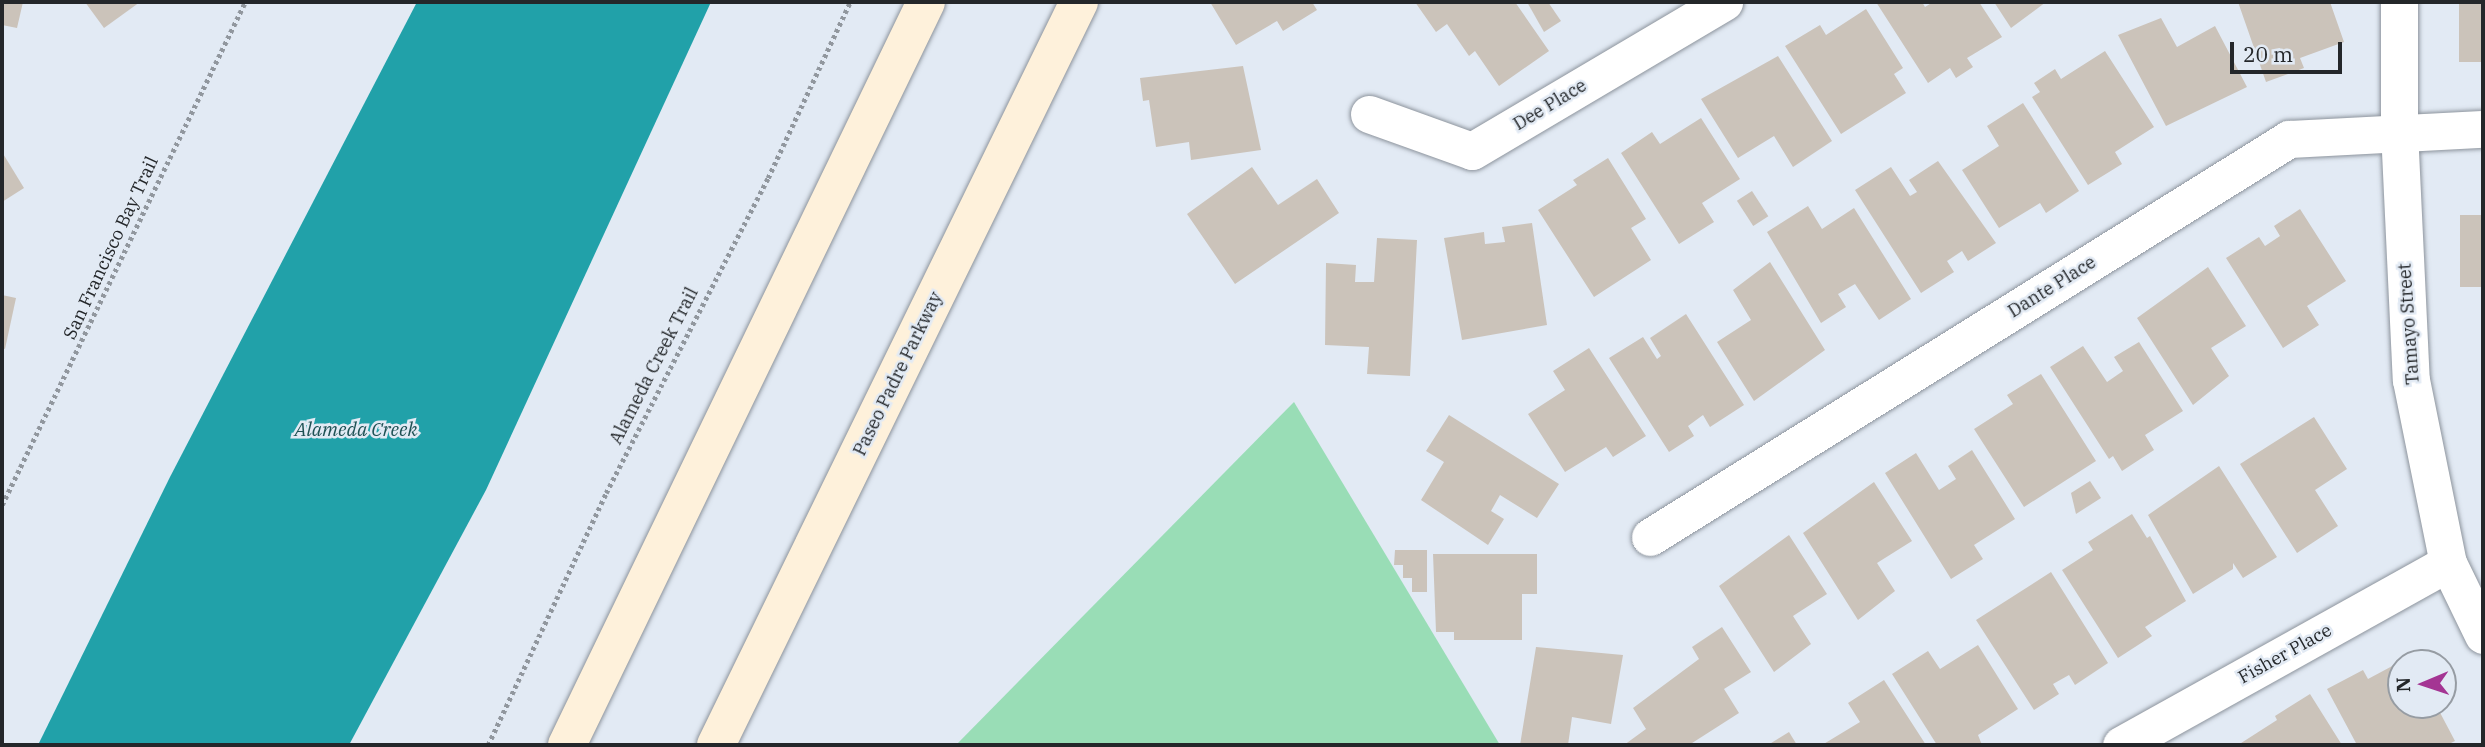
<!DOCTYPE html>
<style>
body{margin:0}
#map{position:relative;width:2485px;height:747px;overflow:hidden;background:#e2eaf4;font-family:"IBM Plex Serif",serif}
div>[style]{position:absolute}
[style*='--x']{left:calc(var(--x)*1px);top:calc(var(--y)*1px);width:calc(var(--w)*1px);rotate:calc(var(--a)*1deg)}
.green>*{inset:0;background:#99ddb6}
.water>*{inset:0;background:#21a1a9}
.building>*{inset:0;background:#cbc3ba;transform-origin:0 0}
.path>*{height:4.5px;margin-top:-2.25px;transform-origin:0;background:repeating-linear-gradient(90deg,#91979e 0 3.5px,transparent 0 7px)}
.roads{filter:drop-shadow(0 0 2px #8d949d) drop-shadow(0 0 2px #8d949d)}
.minor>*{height:37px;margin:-18.5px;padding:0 18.5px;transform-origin:18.5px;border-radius:18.5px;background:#fff}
.secondary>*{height:38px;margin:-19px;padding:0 19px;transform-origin:19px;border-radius:19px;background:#fef1db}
span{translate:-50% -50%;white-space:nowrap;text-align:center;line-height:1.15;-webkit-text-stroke:5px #e2eaf4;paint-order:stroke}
.street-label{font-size:18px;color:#24272a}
.water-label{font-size:19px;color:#1e5154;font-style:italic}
.frame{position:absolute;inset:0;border:4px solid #24272a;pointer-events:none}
.north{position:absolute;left:2387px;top:649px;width:70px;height:70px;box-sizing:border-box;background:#e2eaf4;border:2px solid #969ca3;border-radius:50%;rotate:268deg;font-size:19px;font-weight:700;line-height:28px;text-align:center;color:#24272a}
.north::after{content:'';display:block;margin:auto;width:24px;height:32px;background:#a43593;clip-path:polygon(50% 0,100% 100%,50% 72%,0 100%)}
.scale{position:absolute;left:2230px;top:42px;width:112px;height:32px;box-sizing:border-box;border:4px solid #24272a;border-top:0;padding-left:9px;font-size:21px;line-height:24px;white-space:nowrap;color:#24272a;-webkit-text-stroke:5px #e2eaf4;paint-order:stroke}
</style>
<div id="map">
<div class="green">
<i style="clip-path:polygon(1294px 402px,1500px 745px,956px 745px)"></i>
</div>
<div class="water">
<i style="clip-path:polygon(417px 2px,711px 2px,486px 490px,349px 745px,38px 745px,170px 477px)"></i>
</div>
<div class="building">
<i style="clip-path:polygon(2px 2px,23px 2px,17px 28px,2px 25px)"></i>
<i style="clip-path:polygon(85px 2px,140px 2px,104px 28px)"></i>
<i style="clip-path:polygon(1210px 2px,1312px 2px,1317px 10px,1283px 31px,1277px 21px,1236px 45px)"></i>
<i style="clip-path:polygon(1415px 2px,1515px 2px,1549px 51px,1499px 86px,1475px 51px,1469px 56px,1447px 24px,1436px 32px)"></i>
<i style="clip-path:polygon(1527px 2px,1548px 2px,1561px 21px,1544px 32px)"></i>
<i style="clip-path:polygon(1876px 2px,1922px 2px,1925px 7px,1933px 2px,1979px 2px,2002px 37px,1967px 58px,1973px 67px,1956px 78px,1950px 68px,1928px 83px)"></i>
<i style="clip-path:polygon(1994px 2px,2046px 2px,2011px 28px)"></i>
<i style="clip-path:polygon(2238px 2px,2330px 2px,2344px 42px,2300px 58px,2304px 68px,2266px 82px)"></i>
<i style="left:2459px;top:2px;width:24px;height:60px"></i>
<i style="clip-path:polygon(1866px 9px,1903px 68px,1894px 74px,1906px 93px,1841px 134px,1785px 46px,1820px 25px,1826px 35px)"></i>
<i style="clip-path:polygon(2161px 18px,2177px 47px,2215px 26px,2247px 87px,2166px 126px,2118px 35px)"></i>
<i style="clip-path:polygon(2105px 51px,2154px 127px,2115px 152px,2122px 164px,2088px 185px,2032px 97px,2040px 92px,2034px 83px,2055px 69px,2061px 79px)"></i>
<i style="clip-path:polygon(1778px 56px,1832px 141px,1793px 167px,1774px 136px,1738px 158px,1701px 99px)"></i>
<i style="clip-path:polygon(1243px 66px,1261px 150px,1191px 160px,1189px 142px,1156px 147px,1149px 100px,1143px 101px,1140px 78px)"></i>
<i style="clip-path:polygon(2023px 103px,2079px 191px,2046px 213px,2040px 203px,1999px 228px,1962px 170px,1999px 146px,1987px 126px)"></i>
<i style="clip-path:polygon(1701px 118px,1740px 179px,1702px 203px,1714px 222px,1679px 244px,1621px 153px,1652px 132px,1660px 144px)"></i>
<i style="clip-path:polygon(2px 152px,24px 188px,2px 202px)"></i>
<i style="clip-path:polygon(1608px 158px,1646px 219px,1631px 228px,1651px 260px,1594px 297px,1538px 210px,1577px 185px,1573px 180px)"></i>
<i style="clip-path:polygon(1938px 161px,1996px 243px,1968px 261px,1962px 251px,1947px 261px,1954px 272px,1921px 293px,1855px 190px,1891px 167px,1910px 196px,1917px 192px,1909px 180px)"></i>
<i style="clip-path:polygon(1252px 167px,1278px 205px,1317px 179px,1339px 213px,1235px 284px,1187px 214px)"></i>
<i style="left:1752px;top:191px;width:30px;height:18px;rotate:57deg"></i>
<i style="clip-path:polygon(1808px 206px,1822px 229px,1854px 208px,1911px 299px,1879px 320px,1855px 284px,1838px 294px,1846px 307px,1821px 323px,1767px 232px)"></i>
<i style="clip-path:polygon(2300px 209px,2346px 281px,2307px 306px,2319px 325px,2283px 348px,2226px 258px,2259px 237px,2265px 246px,2280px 236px,2274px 226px)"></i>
<i style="left:2460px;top:215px;width:23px;height:72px"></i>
<i style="clip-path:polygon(1532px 223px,1547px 325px,1462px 340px,1444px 238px,1484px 232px,1485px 244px,1505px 242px,1502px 227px)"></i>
<i style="clip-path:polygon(1377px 238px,1417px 240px,1410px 376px,1367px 374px,1369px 347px,1325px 345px,1326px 263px,1356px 265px,1355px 282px,1374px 282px)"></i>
<i style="clip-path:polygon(1770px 262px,1825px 350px,1754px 401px,1717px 342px,1751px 320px,1733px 290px)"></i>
<i style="clip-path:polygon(2208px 267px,2246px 326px,2211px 348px,2229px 376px,2193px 405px,2137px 318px)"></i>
<i style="clip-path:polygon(2px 295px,16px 298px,5px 349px,2px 348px)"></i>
<i style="clip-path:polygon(1686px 314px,1744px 405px,1710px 427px,1703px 415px,1688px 426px,1694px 436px,1669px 452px,1609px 358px,1643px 337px,1657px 359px,1661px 356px,1650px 338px)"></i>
<i style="clip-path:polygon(2139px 342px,2183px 411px,2145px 435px,2154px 450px,2122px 471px,2113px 456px,2109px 459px,2050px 367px,2083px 346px,2107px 382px,2123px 371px,2114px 357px)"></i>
<i style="clip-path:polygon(1589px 348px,1646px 436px,1613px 457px,1606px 447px,1565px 472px,1528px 414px,1565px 390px,1553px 371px)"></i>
<i style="clip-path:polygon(2041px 374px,2096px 461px,2024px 507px,1974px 429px,2013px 404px,2007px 395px)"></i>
<i style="clip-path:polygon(1449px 415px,1559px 484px,1537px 518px,1500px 495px,1491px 511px,1504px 519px,1488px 545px,1421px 500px,1444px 462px,1426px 451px)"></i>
<i style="clip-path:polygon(2314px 417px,2347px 469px,2315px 490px,2338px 526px,2297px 553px,2240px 464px)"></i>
<i style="clip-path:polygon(1972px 450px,2015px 519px,1974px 545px,1983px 559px,1951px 579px,1885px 473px,1916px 453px,1939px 490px,1956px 479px,1948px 466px)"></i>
<i style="clip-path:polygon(2219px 466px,2277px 557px,2243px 578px,2233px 563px,2233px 569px,2193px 594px,2148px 515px)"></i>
<i style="clip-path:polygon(2090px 481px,2101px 498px,2076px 514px,2071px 493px)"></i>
<i style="clip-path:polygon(1874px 482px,1912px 541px,1877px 563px,1895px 591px,1858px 620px,1803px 533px)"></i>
<i style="clip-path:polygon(2132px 514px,2147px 538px,2150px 536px,2186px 601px,2145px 627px,2152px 636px,2118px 658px,2062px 570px,2093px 550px,2088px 542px)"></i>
<i style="clip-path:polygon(1789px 535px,1827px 594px,1793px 616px,1811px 644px,1774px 672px,1719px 586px)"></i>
<i style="clip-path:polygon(1395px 550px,1427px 550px,1427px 592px,1412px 592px,1412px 578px,1403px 578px,1403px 565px,1394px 565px)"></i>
<i style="clip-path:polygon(1433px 554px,1537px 554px,1537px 594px,1522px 594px,1522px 640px,1454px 640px,1454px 632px,1436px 632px)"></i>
<i style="clip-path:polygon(2051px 572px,2108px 663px,2075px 685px,2069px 675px,2053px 684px,2059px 694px,2034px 710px,1976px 620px)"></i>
<i style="clip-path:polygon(1722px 627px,1751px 672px,1724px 689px,1739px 713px,1689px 745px,1624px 745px,1646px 729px,1633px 708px,1699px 659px,1692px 647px)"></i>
<i style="clip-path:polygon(1978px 645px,2018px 709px,1978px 735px,1982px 745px,1937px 745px,1892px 674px,1928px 651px,1940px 669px)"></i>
<i style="clip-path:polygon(1536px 647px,1623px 655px,1611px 724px,1572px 717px,1568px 745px,1520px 745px)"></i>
<i style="clip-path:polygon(2411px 656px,2414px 663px,2401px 663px,2401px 705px,2436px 705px,2455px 741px,2447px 745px,2357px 745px,2327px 689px,2363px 670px,2368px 679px)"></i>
<i style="clip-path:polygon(1884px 680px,1926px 745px,1822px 745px,1860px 722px,1848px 703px)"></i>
<i style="clip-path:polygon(2310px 694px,2342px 745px,2238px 745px,2277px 720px,2275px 716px)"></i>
<i style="clip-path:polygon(1789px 732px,1797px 745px,1768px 745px)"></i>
</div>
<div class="path">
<i style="--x:2;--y:505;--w:559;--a:-64.21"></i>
<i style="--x:488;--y:745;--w:278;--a:-64.9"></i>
<i style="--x:606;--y:493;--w:354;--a:-62.8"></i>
<i style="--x:768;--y:178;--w:194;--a:-65"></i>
</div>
<div class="roads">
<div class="minor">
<i style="--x:2399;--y:2;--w:128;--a:90"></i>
<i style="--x:2399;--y:130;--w:250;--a:87.3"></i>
<i style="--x:2411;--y:380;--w:187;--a:78.6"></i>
<i style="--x:2448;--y:563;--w:80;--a:64.1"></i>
<i style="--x:1369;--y:114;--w:109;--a:19.8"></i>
<i style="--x:1472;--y:151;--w:293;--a:-30.6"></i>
<i style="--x:1650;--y:537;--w:753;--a:-31.92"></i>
<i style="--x:2289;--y:139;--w:194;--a:-3"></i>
<i style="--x:2121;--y:745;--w:374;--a:-29.1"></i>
</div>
<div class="secondary">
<i style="--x:567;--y:745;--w:825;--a:-64.21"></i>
<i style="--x:716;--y:745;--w:827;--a:-63.96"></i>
</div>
</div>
<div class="street-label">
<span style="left:1550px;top:105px;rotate:-31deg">Dee Place</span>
<span style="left:111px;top:248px;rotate:-65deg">San Francisco Bay Trail</span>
<span style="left:2052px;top:287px;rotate:-32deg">Dante Place</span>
<span style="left:2409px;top:324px;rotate:-94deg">Tamayo Street</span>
<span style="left:654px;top:366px;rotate:-63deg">Alameda Creek Trail</span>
<span style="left:898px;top:374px;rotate:-64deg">Paseo Padre Parkway</span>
<span style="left:2285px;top:654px;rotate:-29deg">Fisher Place</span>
</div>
<div class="water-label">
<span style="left:356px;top:430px">Alameda Creek</span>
</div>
<div class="frame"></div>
<div class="north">N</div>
<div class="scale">20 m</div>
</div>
